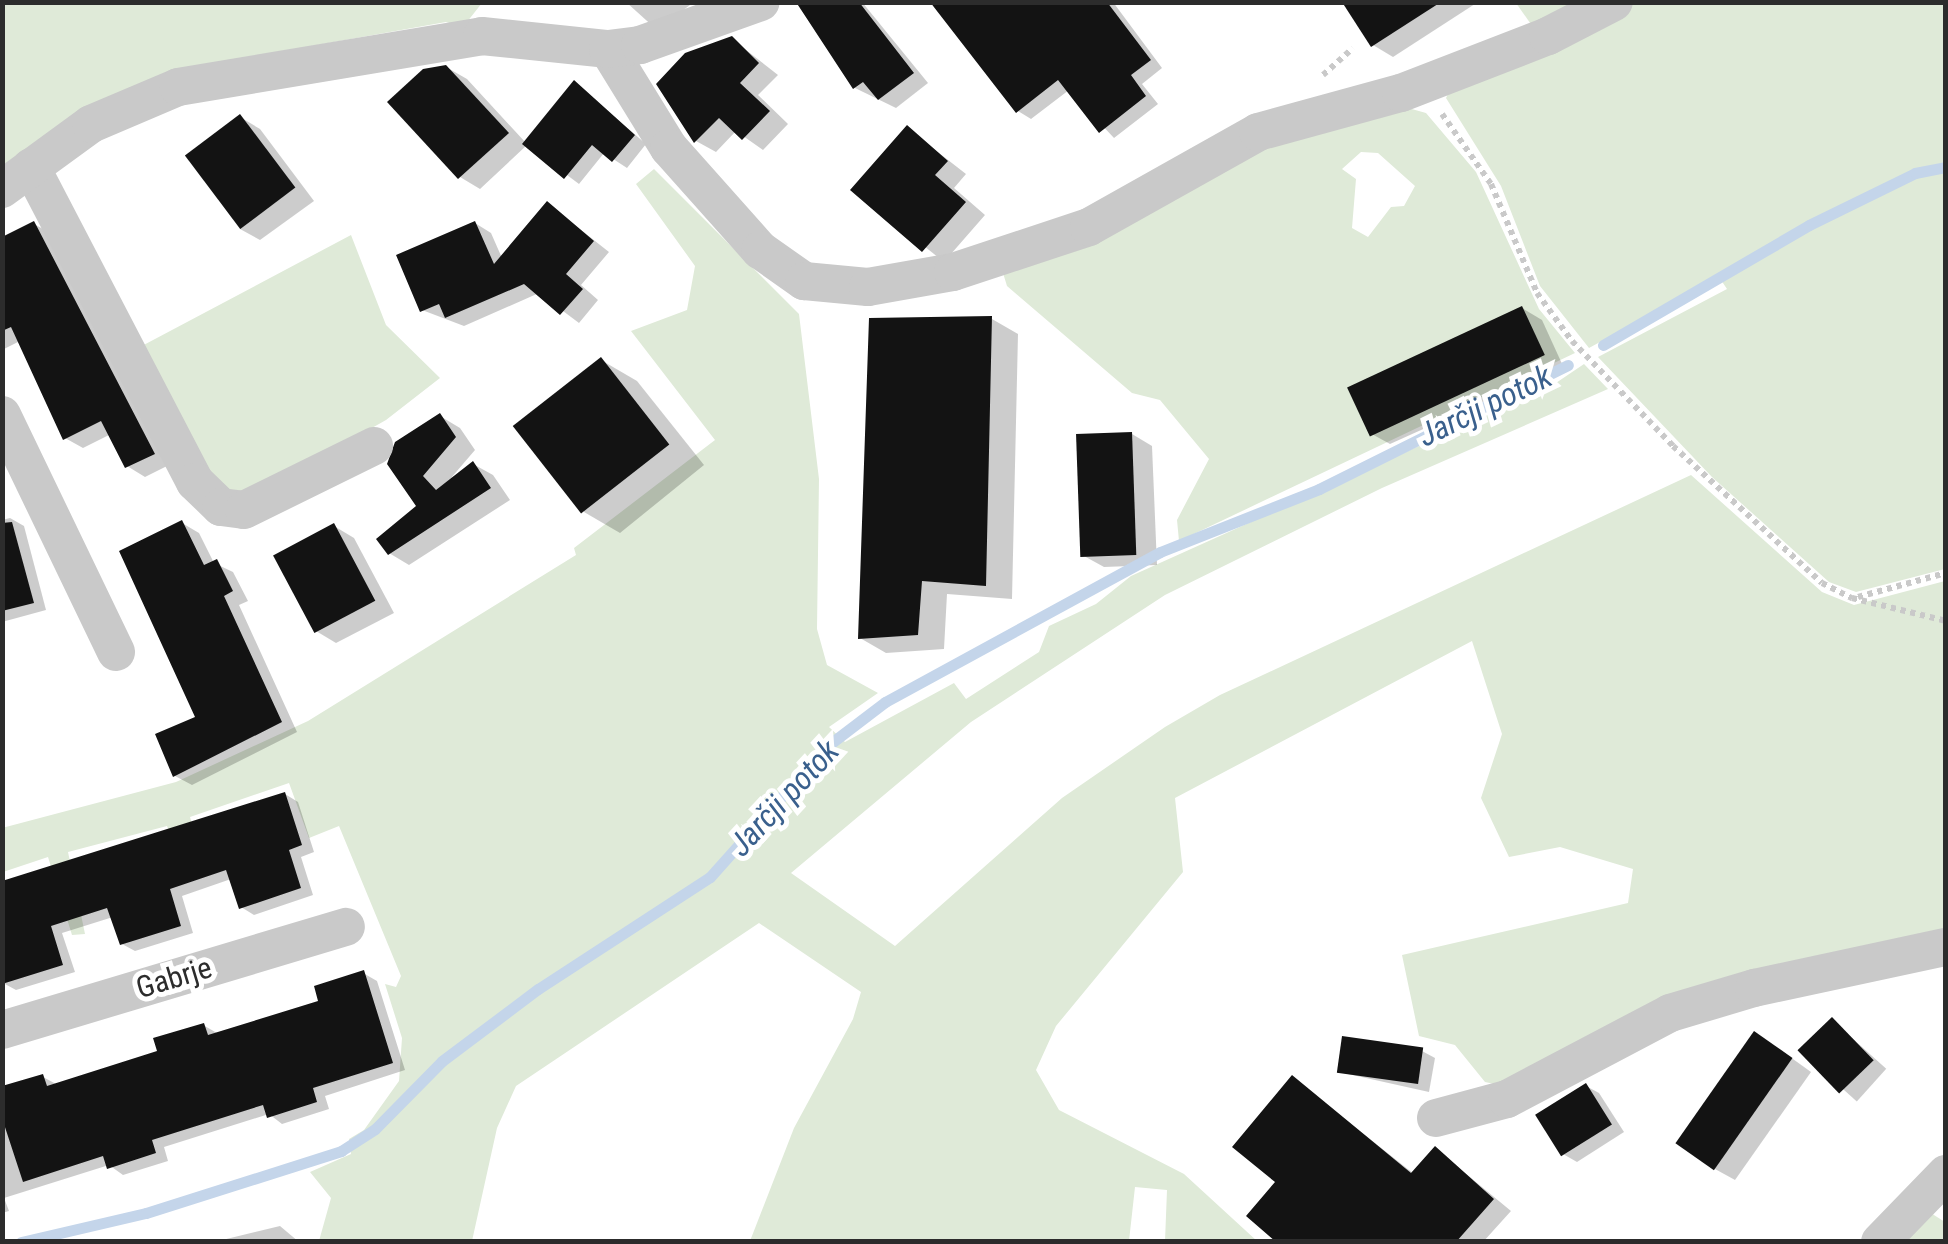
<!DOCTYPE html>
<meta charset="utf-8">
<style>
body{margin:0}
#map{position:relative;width:1948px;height:1244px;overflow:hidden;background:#fff;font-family:"Roboto Condensed",sans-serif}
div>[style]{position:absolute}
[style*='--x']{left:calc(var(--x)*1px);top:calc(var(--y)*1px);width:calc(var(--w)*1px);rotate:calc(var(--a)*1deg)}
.green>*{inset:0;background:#dfead8}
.shadow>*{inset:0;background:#0003;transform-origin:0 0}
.stream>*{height:11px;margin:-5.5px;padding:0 5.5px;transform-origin:5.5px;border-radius:5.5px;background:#c4d5ea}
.building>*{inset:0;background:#131313;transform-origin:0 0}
.path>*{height:6px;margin-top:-3px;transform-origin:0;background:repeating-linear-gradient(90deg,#c9c9c9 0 5px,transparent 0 10px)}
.minor>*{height:38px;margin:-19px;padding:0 19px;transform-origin:19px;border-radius:19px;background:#c9c9c9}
span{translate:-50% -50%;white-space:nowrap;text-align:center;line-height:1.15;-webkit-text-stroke:10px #fff;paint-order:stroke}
.street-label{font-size:30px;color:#2c2c2c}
.water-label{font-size:32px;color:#3a608d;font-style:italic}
.frame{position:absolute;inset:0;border:5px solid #2c2c2c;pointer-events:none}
</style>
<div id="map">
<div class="green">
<i style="clip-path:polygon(3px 3px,482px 3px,463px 27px,446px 22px,183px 69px,3px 165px)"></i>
<i style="clip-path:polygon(1516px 3px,1592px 3px,1535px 30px)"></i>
<i style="clip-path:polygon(1634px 3px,1945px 3px,1945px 569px,1856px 592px,1829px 582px,1712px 477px,1598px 357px,1727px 289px,1719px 277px,1589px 348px,1540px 286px,1501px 186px,1446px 98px,1453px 84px)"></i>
<i style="clip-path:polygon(evenodd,1401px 106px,1426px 113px,1476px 172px,1539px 309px,1575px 353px,1179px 541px,1177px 520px,1209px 459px,1160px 400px,1132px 393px,1007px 286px,1003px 273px,1282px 132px,1401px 106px,1361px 152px,1378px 153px,1415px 186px,1404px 206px,1391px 207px,1368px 237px,1352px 228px,1356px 179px,1342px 169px,1361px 152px)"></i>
<i style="clip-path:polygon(654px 169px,799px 314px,819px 479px,817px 629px,827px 665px,878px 693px,829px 727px,845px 742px,954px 683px,966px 699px,1039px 652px,1049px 626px,1096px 604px,1131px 576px,1550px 387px,1584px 364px,1608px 389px,1382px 488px,1165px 595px,971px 722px,791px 873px,895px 946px,1062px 798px,1165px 727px,1220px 695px,1691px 475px,1822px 592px,1854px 605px,1945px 581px,1945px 932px,1513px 1088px,1485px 1082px,1455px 1045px,1419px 1036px,1402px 955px,1628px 903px,1633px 869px,1560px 847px,1509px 857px,1481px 798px,1502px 734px,1472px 641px,1175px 798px,1183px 872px,1056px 1026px,1036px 1070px,1059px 1110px,1184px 1174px,1257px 1241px,1165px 1241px,1167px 1190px,1135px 1187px,1129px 1241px,750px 1241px,794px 1128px,853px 1019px,861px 992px,759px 923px,516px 1086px,497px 1128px,472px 1241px,319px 1241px,331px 1198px,310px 1172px,351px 1154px,349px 1139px,364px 1130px,399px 1081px,402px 1038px,385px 984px,396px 987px,401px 976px,339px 826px,309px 838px,289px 783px,190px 817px,202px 860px,183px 869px,167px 826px,68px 852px,85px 934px,72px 935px,48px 857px,3px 872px,2px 828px,176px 782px,308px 721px,576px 555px,574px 548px,715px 440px,631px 331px,687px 310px,695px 266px,636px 184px)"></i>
<i style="clip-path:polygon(351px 235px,386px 325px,440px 378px,386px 420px,282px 479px,255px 492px,221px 494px,138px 348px)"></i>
<i style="clip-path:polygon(1926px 1210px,1945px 1222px,1945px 1241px,1895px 1242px)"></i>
</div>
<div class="shadow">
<i style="clip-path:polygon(626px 2px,694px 2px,657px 30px)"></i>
<i style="clip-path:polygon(796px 2px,862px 2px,928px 83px,896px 108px,855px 88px)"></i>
<i style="clip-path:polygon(934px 2px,1113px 2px,1162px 68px,1142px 84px,1158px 104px,1114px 138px,1069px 90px,1031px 119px,1018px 111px)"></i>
<i style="clip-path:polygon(1345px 2px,1478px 2px,1393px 57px,1373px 45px)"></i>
<i style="clip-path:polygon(732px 39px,778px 75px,758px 95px,788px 124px,763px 150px,736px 131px,716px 152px,696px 141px,659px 84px)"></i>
<i style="clip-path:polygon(446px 67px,467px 79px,526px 143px,575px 83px,646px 144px,627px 168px,604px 153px,579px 184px,527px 145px,480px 189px,460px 177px)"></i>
<i style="clip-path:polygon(240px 117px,260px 129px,314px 201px,260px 240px,240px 229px,187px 156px)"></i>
<i style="clip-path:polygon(907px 128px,966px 174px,954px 188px,985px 215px,944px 262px,854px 190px)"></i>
<i style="clip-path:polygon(548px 204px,609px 252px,581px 285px,598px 300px,579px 323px,539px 293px,464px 326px,422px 310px,475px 223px,491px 233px,502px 258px)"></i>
<i style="clip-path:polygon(34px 224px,52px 234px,171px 464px,145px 477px,127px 466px,111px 434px,83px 448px,65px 438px,20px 341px,2px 350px,2px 284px)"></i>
<i style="clip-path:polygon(1522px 308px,1542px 320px,1563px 366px,1390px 444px,1370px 433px)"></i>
<i style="clip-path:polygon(992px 319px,1018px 334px,1012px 599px,947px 594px,944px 649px,886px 653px,860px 638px)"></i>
<i style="clip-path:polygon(601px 360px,637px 381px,704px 465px,620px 533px,584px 512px)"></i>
<i style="clip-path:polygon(440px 416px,460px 428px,475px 450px,451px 478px,473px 464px,493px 475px,510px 500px,409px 565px,389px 553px,419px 507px,390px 463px)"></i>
<i style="clip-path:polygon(1132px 434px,1152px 446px,1157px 565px,1104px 567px,1084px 556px)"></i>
<i style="clip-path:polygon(10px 518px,24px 526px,46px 610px,2px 622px,2px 520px)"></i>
<i style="clip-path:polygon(182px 523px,199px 533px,214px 563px,233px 572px,248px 601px,239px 605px,297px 732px,192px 785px,175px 776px,199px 719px)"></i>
<i style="clip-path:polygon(334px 526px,354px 538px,394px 613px,336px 643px,316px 631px)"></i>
<i style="clip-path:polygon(285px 794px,298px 802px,314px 852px,301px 857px,313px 895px,254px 915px,241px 907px,231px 879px,182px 896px,193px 933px,135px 951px,122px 944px,113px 917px,62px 933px,75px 972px,16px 990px,3px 983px,2px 884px)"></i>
<i style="clip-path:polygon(363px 973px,377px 981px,405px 1070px,325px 1096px,329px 1109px,282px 1124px,269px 1114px,164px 1147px,168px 1161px,123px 1175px,109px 1165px,4px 1198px,9px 1211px,2px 1213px,2px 1089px,43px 1077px,58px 1085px,161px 1052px,203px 1025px,217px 1033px,321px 1002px)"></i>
<i style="left:1832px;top:1020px;width:73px;height:44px;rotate:42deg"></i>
<i style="clip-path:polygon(1775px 1046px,1811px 1072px,1735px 1180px,1715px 1169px)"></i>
<i style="clip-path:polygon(1422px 1051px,1435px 1058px,1429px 1092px,1339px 1072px)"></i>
<i style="clip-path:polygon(1293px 1078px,1414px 1174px,1436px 1149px,1511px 1211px,1483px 1242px,1280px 1242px,1279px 1182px)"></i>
<i style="clip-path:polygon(1586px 1086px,1599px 1093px,1624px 1132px,1577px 1162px,1563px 1154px)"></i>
<i style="clip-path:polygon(280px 1226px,299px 1242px,214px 1242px)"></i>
</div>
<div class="stream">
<i style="--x:1603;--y:345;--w:238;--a:-30.2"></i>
<i style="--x:1809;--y:225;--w:118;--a:-26.1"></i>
<i style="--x:1915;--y:173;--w:32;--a:-11"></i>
<i style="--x:21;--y:1242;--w:128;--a:-13.1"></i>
<i style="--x:146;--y:1213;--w:205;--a:-17.6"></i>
<i style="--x:341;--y:1151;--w:40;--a:-32.9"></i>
<i style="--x:375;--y:1129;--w:95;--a:-45.4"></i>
<i style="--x:442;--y:1061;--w:120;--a:-36.9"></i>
<i style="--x:538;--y:989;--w:205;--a:-33.1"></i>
<i style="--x:710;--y:877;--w:174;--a:-48.3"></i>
<i style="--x:826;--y:747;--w:74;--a:-37.3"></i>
<i style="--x:885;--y:702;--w:313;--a:-28.6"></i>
<i style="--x:1160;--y:552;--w:171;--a:-21.6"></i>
<i style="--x:1319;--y:489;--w:278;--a:-26.5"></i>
</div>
<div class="building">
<i style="clip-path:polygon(796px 2px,859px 2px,914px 73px,878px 100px,863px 82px,853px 89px)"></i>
<i style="clip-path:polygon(930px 2px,1107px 2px,1151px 60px,1131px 75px,1146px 96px,1099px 133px,1058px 80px,1016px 113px)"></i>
<i style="clip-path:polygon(1342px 2px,1441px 2px,1371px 47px)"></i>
<i style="clip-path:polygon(732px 36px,759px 63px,740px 83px,770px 111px,742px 140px,719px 118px,694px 143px,656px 84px,685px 53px)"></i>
<i style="clip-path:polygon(446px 65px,509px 133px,458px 179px,387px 102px,423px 69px)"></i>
<i style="clip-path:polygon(574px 80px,635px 135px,612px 162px,592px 145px,564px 179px,522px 144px)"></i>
<i style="left:240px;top:114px;width:92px;height:69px;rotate:53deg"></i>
<i style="clip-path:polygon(907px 125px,948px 161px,935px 175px,966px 202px,922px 252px,850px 190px)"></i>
<i style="clip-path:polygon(547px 201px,594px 241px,566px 274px,583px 289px,560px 315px,524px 284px,445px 318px,439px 304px,420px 312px,396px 255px,475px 221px,494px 264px)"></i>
<i style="clip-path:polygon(34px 221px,155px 454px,125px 468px,101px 421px,63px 440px,11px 327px,2px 331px,2px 237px)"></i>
<i style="left:1522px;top:306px;width:54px;height:193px;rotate:65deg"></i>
<i style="clip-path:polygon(992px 316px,986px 586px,922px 581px,918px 635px,858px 639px,869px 318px)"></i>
<i style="left:601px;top:357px;width:111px;height:112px;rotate:52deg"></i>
<i style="clip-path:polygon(440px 413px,456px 437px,423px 476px,436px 490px,473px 461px,491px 488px,388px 555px,376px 539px,416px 506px,387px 464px,395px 442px)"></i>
<i style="left:1132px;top:432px;width:123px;height:56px;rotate:88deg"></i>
<i style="clip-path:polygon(182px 520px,204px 565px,217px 559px,233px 591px,224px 596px,282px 722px,173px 777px,155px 734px,195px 717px,119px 551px)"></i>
<i style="clip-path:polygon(12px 522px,34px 603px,2px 611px,2px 523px)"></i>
<i style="left:334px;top:523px;width:88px;height:69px;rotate:62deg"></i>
<i style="clip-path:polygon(285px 792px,302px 845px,289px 850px,301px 888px,239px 909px,226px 870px,170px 889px,181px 926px,120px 945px,107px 908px,51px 926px,63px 965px,2px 984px,2px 881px)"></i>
<i style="clip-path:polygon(364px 970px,393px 1063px,313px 1088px,317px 1102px,267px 1118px,263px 1105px,152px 1140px,156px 1153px,107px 1169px,103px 1156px,23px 1182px,2px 1118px,2px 1086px,43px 1074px,47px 1086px,157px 1051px,153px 1038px,204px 1023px,208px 1035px,318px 1001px,314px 986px)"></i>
<i style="left:1832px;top:1017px;width:60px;height:48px;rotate:46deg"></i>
<i style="left:1754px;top:1031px;width:47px;height:137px;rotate:35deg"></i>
<i style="left:1342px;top:1036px;width:82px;height:37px;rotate:8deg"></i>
<i style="clip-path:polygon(1292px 1075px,1411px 1173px,1435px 1146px,1494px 1199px,1456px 1242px,1276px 1242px,1246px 1216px,1275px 1182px,1232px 1147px)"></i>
<i style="left:1586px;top:1083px;width:49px;height:60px;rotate:58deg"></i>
</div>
<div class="path">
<i style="--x:1323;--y:75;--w:40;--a:-42"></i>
<i style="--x:1442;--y:114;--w:85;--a:55"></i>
<i style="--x:1491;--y:184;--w:118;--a:67.1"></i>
<i style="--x:1537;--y:293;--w:59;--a:53.9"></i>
<i style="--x:1572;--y:341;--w:146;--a:46.1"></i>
<i style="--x:1673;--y:446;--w:202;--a:42.6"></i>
<i style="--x:1822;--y:583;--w:34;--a:27"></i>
<i style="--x:1852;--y:598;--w:97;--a:13.7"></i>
<i style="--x:1858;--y:597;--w:91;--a:-15.3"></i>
</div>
<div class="minor">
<i style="--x:608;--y:49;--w:116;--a:58.4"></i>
<i style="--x:669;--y:148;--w:137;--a:48.3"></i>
<i style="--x:760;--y:250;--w:54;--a:35.2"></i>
<i style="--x:804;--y:281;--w:64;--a:5.4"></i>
<i style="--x:868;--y:287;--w:86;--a:-10"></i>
<i style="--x:953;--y:272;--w:143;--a:-18.3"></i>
<i style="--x:1089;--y:227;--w:194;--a:-29.3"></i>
<i style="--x:1258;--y:132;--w:148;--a:-15.3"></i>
<i style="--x:1401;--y:93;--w:158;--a:-21.2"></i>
<i style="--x:1548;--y:36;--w:74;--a:-27.3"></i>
<i style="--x:31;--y:167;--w:355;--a:62.5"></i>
<i style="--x:195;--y:482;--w:36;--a:44"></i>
<i style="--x:221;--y:507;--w:23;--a:7"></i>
<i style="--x:244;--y:510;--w:145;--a:-26.2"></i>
<i style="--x:2;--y:189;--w:110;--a:-36.1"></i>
<i style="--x:91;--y:124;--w:95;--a:-23"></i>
<i style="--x:178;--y:87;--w:308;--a:-9.5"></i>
<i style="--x:482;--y:36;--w:127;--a:5.9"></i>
<i style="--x:608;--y:49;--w:32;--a:-7"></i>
<i style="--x:640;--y:45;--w:128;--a:-19.6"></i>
<i style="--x:2;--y:415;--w:263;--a:64.3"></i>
<i style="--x:2;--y:1030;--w:359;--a:-16.7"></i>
<i style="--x:1436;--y:1118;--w:73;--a:-15"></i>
<i style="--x:1507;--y:1099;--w:184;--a:-27.8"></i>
<i style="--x:1670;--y:1013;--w:88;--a:-16.6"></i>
<i style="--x:1754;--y:988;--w:196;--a:-12.1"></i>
<i style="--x:1880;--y:1242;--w:95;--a:-45.9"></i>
</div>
<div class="street-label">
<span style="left:174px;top:978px;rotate:-17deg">Gabrje</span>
</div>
<div class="water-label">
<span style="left:1485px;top:406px;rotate:-26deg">Jarčji potok</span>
<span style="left:784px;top:798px;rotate:-47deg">Jarčji potok</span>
</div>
<div class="frame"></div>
</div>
